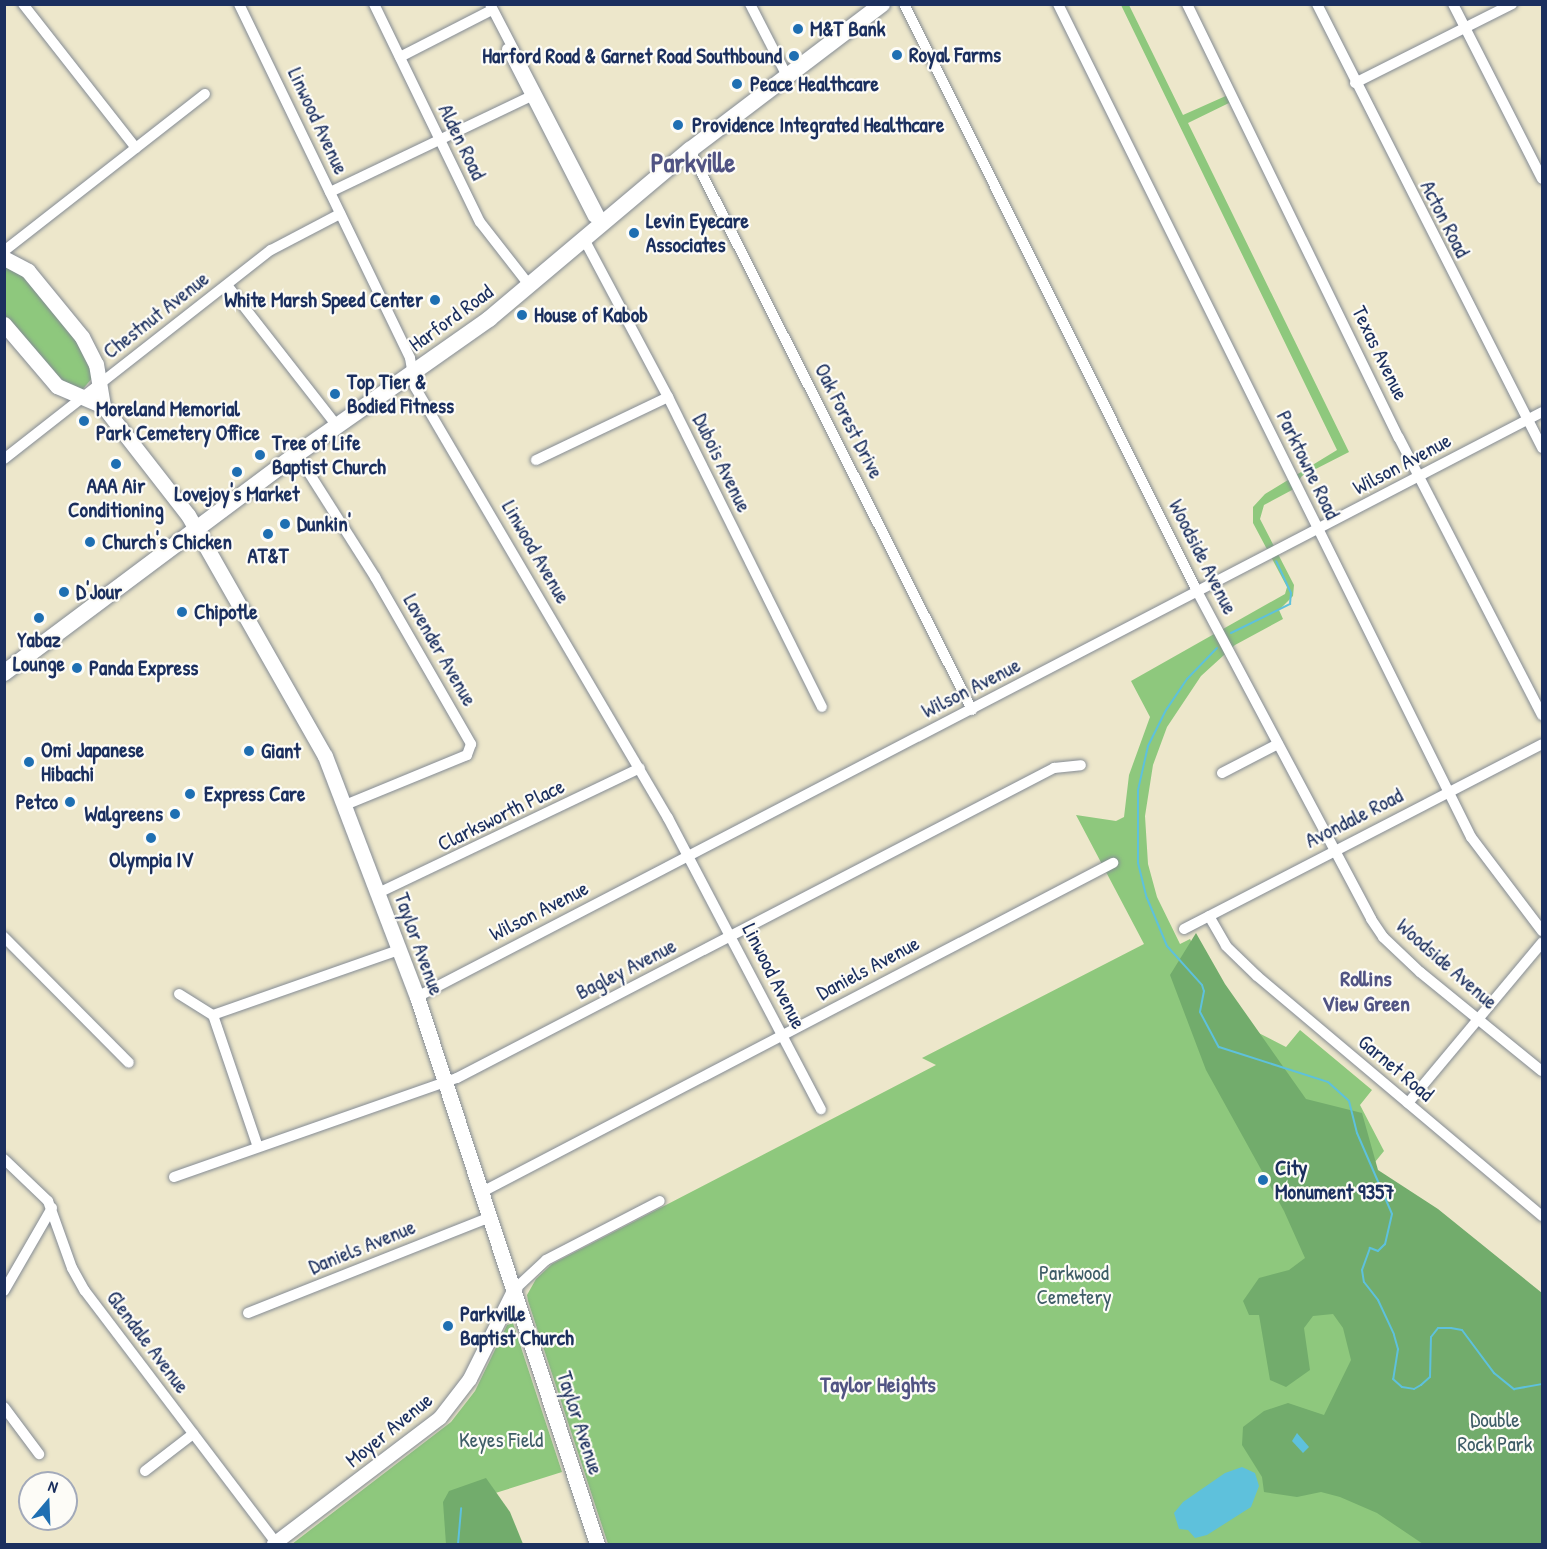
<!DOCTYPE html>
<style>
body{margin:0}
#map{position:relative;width:1547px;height:1549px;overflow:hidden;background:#ede7cb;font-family:"Patrick Hand",sans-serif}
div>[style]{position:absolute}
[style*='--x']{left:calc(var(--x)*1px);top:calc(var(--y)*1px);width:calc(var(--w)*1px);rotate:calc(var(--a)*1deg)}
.green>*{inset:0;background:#8ec87d}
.forest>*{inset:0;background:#72ac6c}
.water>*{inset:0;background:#5ec1dc}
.stream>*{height:2px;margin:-1px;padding:0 1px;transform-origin:1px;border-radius:1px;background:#5ec1dc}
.roads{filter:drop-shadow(0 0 2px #848b94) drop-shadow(0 0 2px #848b94)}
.minor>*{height:10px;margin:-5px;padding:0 5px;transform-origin:5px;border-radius:5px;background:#fff}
.tertiary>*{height:14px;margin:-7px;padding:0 7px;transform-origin:7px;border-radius:7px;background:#fff}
.secondary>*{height:15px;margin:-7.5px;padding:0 7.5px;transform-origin:7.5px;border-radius:7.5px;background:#fff}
.primary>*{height:16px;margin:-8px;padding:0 8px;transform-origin:8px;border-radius:8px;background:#fff}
.dots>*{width:16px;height:16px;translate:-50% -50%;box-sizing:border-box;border:3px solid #fdfcf7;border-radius:50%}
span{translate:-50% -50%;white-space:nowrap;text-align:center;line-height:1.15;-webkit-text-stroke:4.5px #fdfcf7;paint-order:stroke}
.poi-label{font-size:21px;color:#1b2f5e;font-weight:700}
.left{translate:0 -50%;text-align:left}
.right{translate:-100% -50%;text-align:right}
.street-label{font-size:21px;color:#1b2f5e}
.park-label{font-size:21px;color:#3e5d67}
.neighbourhood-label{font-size:22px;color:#515483;font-weight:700}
.district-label{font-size:27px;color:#515483;font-weight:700}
.frame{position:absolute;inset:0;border:6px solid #1b2f5e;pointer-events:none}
.north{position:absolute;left:18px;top:1471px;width:60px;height:60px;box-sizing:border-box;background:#fdfcf7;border:2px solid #a3aaba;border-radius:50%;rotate:19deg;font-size:16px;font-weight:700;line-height:24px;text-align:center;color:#1b2f5e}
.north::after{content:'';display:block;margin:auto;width:21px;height:27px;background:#1f6fb2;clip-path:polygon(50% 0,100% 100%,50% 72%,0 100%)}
</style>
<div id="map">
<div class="green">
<i style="clip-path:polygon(1121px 5px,1129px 5px,1183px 115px,1228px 95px,1231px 102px,1188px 123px,1349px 452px,1302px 476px,1292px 490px,1264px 505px,1260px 519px,1294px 585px,1293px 596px,1279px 610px,1283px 619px,1235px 645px,1201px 676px,1167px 727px,1153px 765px,1145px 816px,1148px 864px,1157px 897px,1180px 944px,1190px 939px,1231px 1019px,1286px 1047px,1300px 1030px,1372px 1090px,1360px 1105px,1384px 1151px,1340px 1205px,1542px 1544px,608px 1544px,528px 1301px,527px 1295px,536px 1279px,552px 1264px,936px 1065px,922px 1058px,1144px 944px,1076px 815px,1116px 821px,1124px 817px,1129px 775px,1150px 717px,1131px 681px,1285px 594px,1287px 587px,1253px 523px,1253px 507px,1265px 494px,1337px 450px)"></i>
<i style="clip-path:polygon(4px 263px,18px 268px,87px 352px,94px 376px,82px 390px,69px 388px,5px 318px)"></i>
<i style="clip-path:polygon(513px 1323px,562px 1472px,489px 1495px,504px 1544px,292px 1544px,451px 1422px,475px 1391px,507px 1325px)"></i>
</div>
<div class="forest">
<i style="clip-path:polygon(1196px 933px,1225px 984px,1306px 1099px,1362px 1113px,1378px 1170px,1438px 1209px,1542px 1293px,1542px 1544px,1423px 1544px,1377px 1513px,1340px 1497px,1321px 1492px,1297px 1497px,1264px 1492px,1262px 1477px,1242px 1445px,1243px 1427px,1264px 1411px,1288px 1403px,1324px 1415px,1351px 1360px,1343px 1328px,1333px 1314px,1313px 1316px,1304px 1328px,1310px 1370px,1286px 1387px,1270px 1380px,1259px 1315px,1249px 1315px,1243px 1301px,1259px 1278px,1289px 1270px,1305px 1258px,1284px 1211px,1206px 1070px,1170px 975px)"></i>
<i style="clip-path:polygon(486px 1478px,510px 1512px,523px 1544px,446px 1544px,443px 1502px,449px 1491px)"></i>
</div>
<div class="water">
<i style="clip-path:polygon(1297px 1433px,1309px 1447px,1303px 1453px,1292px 1441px)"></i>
<i style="clip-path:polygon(1242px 1467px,1255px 1473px,1259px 1486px,1251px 1507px,1207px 1535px,1195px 1538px,1188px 1530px,1179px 1529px,1174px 1513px,1183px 1502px,1225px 1473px)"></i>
</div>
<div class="stream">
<i style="--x:1231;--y:633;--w:66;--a:-26.2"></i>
<i style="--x:1290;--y:604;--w:11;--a:-85"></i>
<i style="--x:1291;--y:593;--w:35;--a:-115"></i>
<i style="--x:1217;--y:648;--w:43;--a:134.1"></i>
<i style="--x:1187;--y:679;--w:37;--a:124"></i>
<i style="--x:1166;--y:710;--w:40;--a:116.6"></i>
<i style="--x:1148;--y:746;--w:45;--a:102.8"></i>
<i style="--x:1138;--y:790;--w:73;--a:90"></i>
<i style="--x:1138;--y:863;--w:36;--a:76"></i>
<i style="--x:1147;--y:898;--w:52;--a:67.4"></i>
<i style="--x:1167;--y:946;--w:52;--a:48.1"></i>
<i style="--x:1202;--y:985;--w:6;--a:72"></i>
<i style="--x:1204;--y:991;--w:21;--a:101"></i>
<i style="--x:1200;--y:1012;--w:40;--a:62"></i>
<i style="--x:1219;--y:1047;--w:114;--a:17.8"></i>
<i style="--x:1328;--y:1082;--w:28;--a:42"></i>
<i style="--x:1349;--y:1101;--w:33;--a:76"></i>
<i style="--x:1357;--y:1133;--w:88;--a:66.6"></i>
<i style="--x:1392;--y:1214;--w:31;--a:103"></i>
<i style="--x:1385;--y:1244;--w:10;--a:135"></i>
<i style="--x:1378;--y:1251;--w:9;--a:-159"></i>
<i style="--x:1370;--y:1248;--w:23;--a:110"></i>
<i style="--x:1362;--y:1270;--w:12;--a:81"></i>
<i style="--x:1364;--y:1282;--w:23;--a:52"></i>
<i style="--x:1378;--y:1300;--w:38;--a:65"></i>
<i style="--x:1394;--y:1335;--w:15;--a:74"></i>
<i style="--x:1398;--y:1349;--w:30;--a:99"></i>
<i style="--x:1393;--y:1379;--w:12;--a:42"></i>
<i style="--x:1402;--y:1387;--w:12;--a:9"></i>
<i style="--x:1414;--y:1389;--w:8;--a:-30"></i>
<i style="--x:1421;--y:1385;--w:12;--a:-42"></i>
<i style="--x:1430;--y:1377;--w:40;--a:-88.6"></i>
<i style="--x:1431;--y:1337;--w:11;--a:-52"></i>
<i style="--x:1438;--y:1328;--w:13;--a:0"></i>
<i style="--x:1451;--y:1328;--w:11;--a:10"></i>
<i style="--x:1462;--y:1330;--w:54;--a:53.3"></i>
<i style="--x:1494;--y:1373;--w:26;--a:39"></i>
<i style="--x:1514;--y:1389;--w:28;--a:-10"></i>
<i style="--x:458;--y:1544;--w:36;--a:-85"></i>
</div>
<div class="roads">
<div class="minor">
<i style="--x:23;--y:4;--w:183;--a:51.9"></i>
<i style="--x:239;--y:4;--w:393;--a:64.2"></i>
<i style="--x:410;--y:358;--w:29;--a:80"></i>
<i style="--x:415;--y:387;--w:500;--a:59.6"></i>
<i style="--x:668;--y:818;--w:329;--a:62.3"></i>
<i style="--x:374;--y:4;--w:242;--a:64.1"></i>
<i style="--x:480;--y:222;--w:81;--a:52"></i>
<i style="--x:490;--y:4;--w:246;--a:62.6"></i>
<i style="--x:750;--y:4;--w:81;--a:62.8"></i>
<i style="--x:904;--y:4;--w:658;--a:63.47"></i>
<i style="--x:1198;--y:593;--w:369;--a:62"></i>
<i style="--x:1371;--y:919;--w:22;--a:56"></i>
<i style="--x:1383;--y:937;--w:51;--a:43.4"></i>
<i style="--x:1420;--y:972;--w:157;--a:39.1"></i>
<i style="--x:1058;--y:4;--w:930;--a:63.63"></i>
<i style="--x:1471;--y:837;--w:118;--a:52.9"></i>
<i style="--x:1187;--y:4;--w:483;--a:64"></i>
<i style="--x:1399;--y:438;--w:312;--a:62.7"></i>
<i style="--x:1317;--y:4;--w:498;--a:63.1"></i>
<i style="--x:1453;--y:4;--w:196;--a:63"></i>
<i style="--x:507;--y:49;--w:189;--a:62.9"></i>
<i style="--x:400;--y:57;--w:103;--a:-27.1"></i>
<i style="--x:1355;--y:83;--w:176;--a:-26.7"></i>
<i style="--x:690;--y:150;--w:627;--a:63.27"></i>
<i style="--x:330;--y:192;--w:221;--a:-25.5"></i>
<i style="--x:584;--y:239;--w:179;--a:62"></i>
<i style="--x:668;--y:397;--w:346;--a:63.6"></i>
<i style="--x:4;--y:251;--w:255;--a:-38"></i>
<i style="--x:227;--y:285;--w:179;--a:52"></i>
<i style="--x:297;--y:454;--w:146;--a:57.6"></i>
<i style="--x:375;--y:577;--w:193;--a:60.1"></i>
<i style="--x:471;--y:744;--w:12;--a:110"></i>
<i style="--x:467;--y:755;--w:132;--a:157.7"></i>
<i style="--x:4;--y:459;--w:339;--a:-38.1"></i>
<i style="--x:271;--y:250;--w:78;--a:-27.6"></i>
<i style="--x:536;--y:460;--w:146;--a:-25.5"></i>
<i style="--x:1222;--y:773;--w:63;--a:-27.4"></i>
<i style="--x:378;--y:893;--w:290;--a:-25.5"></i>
<i style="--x:1209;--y:916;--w:34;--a:60"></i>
<i style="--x:1226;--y:946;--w:43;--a:44.1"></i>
<i style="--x:1257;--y:976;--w:373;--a:40.1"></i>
<i style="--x:1184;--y:929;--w:403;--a:-27.3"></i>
<i style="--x:4;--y:937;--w:177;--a:45.2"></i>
<i style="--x:179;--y:994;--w:40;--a:32"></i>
<i style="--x:213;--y:1015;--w:139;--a:71.2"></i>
<i style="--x:417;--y:997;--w:1268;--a:-27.47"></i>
<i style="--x:213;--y:1015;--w:197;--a:-19.3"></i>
<i style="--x:1408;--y:1103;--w:209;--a:-50.1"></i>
<i style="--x:4;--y:1159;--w:61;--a:43.7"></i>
<i style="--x:48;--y:1201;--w:71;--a:70.3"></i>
<i style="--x:72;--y:1268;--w:26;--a:61"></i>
<i style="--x:85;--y:1291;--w:316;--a:52.8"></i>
<i style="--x:174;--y:1177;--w:300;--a:-19.3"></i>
<i style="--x:457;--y:1078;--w:673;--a:-27.44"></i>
<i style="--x:1054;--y:768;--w:27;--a:-6"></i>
<i style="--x:482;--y:1192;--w:712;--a:-27.54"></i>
<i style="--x:515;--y:1289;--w:42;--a:-43.1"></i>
<i style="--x:546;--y:1260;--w:128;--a:-27.4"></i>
<i style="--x:4;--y:1291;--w:96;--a:-60"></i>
<i style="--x:248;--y:1313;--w:261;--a:-21.6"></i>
<i style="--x:4;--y:1407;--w:59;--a:53.3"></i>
<i style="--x:145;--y:1471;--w:61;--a:-37.6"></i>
</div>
<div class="tertiary">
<i style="--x:274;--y:1544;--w:208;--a:-37.2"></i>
<i style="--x:440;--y:1418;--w:49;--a:-52.4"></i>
<i style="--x:470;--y:1379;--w:101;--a:-63.4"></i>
</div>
<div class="secondary">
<i style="--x:4;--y:258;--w:27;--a:28"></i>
<i style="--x:28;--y:271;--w:85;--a:50.7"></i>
<i style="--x:82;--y:337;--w:30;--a:63"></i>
<i style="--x:96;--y:364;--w:43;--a:80.5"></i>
<i style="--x:103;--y:406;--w:138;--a:52.1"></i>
<i style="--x:188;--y:515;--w:277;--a:60.4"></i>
<i style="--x:325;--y:756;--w:258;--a:69.1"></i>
<i style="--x:417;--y:997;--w:576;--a:71.79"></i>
<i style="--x:4;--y:324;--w:82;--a:49.5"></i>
<i style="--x:57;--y:386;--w:50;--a:23.5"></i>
</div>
<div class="primary">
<i style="--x:4;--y:673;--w:366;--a:-36.8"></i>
<i style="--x:297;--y:454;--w:235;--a:-35.1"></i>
<i style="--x:489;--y:319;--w:263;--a:-40.1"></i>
<i style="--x:690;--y:150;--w:241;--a:-37.2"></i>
</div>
</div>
<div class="dots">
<i style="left:798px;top:29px;background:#1f6fb2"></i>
<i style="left:897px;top:55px;background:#1f6fb2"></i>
<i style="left:794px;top:56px;background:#1f6fb2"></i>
<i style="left:737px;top:84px;background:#1f6fb2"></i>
<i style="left:678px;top:125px;background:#1f6fb2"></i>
<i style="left:634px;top:233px;background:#1f6fb2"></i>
<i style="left:435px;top:300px;background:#1f6fb2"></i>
<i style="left:522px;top:315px;background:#1f6fb2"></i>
<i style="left:335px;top:394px;background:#1f6fb2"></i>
<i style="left:84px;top:421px;background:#1f6fb2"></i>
<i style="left:260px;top:455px;background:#1f6fb2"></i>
<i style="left:116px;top:464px;background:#1f6fb2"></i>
<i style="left:237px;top:472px;background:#1f6fb2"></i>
<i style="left:285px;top:524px;background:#1f6fb2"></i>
<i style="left:268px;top:534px;background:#1f6fb2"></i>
<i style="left:90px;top:542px;background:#1f6fb2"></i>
<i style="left:64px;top:592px;background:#1f6fb2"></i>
<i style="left:182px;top:612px;background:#1f6fb2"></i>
<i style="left:39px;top:618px;background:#1f6fb2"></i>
<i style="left:77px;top:668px;background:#1f6fb2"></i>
<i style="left:249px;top:751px;background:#1f6fb2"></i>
<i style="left:29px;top:762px;background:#1f6fb2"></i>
<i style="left:190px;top:794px;background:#1f6fb2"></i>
<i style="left:70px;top:802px;background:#1f6fb2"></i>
<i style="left:175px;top:814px;background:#1f6fb2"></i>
<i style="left:151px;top:838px;background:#1f6fb2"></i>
<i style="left:1263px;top:1180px;background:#1f6fb2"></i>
<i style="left:448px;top:1326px;background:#1f6fb2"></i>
</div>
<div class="poi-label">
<span class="left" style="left:810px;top:29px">M&amp;T Bank</span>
<span class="left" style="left:909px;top:55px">Royal Farms</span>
<span class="right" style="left:782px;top:56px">Harford Road &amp; Garnet Road Southbound</span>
<span class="left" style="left:750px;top:84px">Peace Healthcare</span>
<span class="left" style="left:692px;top:125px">Providence Integrated Healthcare</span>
<span class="left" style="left:646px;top:233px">Levin Eyecare<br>Associates</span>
<span class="right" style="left:423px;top:300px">White Marsh Speed Center</span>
<span class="left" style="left:534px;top:315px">House of Kabob</span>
<span class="left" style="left:347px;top:394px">Top Tier &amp;<br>Bodied Fitness</span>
<span class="left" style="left:96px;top:421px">Moreland Memorial<br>Park Cemetery Office</span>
<span class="left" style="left:272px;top:455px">Tree of Life<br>Baptist Church</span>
<span style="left:116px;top:498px">AAA Air<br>Conditioning</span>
<span style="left:237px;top:494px">Lovejoy's Market</span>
<span class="left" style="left:297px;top:524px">Dunkin'</span>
<span class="left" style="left:102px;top:542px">Church's Chicken</span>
<span style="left:268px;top:556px">AT&amp;T</span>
<span class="left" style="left:76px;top:592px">D'Jour</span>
<span class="left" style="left:194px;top:612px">Chipotle</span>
<span style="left:39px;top:652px">Yabaz<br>Lounge</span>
<span class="left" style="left:89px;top:668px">Panda Express</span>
<span class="left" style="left:41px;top:762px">Omi Japanese<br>Hibachi</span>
<span class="left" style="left:261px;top:751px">Giant</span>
<span class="left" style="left:204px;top:794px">Express Care</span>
<span class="right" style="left:58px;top:802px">Petco</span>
<span class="right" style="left:163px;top:814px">Walgreens</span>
<span style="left:151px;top:860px">Olympia IV</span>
<span class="left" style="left:1275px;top:1180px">City<br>Monument 9357</span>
<span class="left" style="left:460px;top:1326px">Parkville<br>Baptist Church</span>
</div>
<div class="street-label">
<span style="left:318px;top:121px;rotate:65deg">Linwood Avenue</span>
<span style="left:462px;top:142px;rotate:64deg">Alden Road</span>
<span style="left:1445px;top:219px;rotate:63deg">Acton Road</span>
<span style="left:156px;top:315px;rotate:-38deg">Chestnut Avenue</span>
<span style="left:451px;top:318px;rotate:-36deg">Harford Road</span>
<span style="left:1380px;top:353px;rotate:64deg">Texas Avenue</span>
<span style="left:849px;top:421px;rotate:63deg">Oak Forest Drive</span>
<span style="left:722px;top:463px;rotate:64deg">Dubois Avenue</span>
<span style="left:1402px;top:464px;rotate:-28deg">Wilson Avenue</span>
<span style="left:1308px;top:465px;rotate:64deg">Parktowne Road</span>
<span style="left:536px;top:552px;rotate:60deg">Linwood Avenue</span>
<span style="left:1203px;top:557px;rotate:63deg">Woodside Avenue</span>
<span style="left:440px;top:650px;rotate:60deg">Lavender Avenue</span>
<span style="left:971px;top:688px;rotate:-27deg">Wilson Avenue</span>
<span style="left:501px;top:815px;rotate:-26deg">Clarksworth Place</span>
<span style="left:1354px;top:818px;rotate:-27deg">Avondale Road</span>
<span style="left:539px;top:911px;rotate:-27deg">Wilson Avenue</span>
<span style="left:419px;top:944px;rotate:70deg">Taylor Avenue</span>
<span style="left:1447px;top:964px;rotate:41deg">Woodside Avenue</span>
<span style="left:868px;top:968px;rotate:-28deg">Daniels Avenue</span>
<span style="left:626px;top:969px;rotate:-27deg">Bagley Avenue</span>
<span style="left:774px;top:976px;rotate:63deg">Linwood Avenue</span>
<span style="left:1396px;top:1068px;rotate:40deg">Garnet Road</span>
<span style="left:362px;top:1247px;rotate:-22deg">Daniels Avenue</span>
<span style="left:148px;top:1342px;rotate:53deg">Glendale Avenue</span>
<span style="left:580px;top:1423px;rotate:72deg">Taylor Avenue</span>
<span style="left:389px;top:1430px;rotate:-39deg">Moyer Avenue</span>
</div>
<div class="park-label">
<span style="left:1074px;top:1285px">Parkwood<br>Cemetery</span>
<span style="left:1495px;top:1432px">Double<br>Rock Park</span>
<span style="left:501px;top:1440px">Keyes Field</span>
</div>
<div class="neighbourhood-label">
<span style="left:1366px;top:991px">Rollins<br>View Green</span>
<span style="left:878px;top:1385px">Taylor Heights</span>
</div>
<div class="district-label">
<span style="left:693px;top:163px">Parkville</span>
</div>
<div class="frame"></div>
<div class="north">N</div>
</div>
